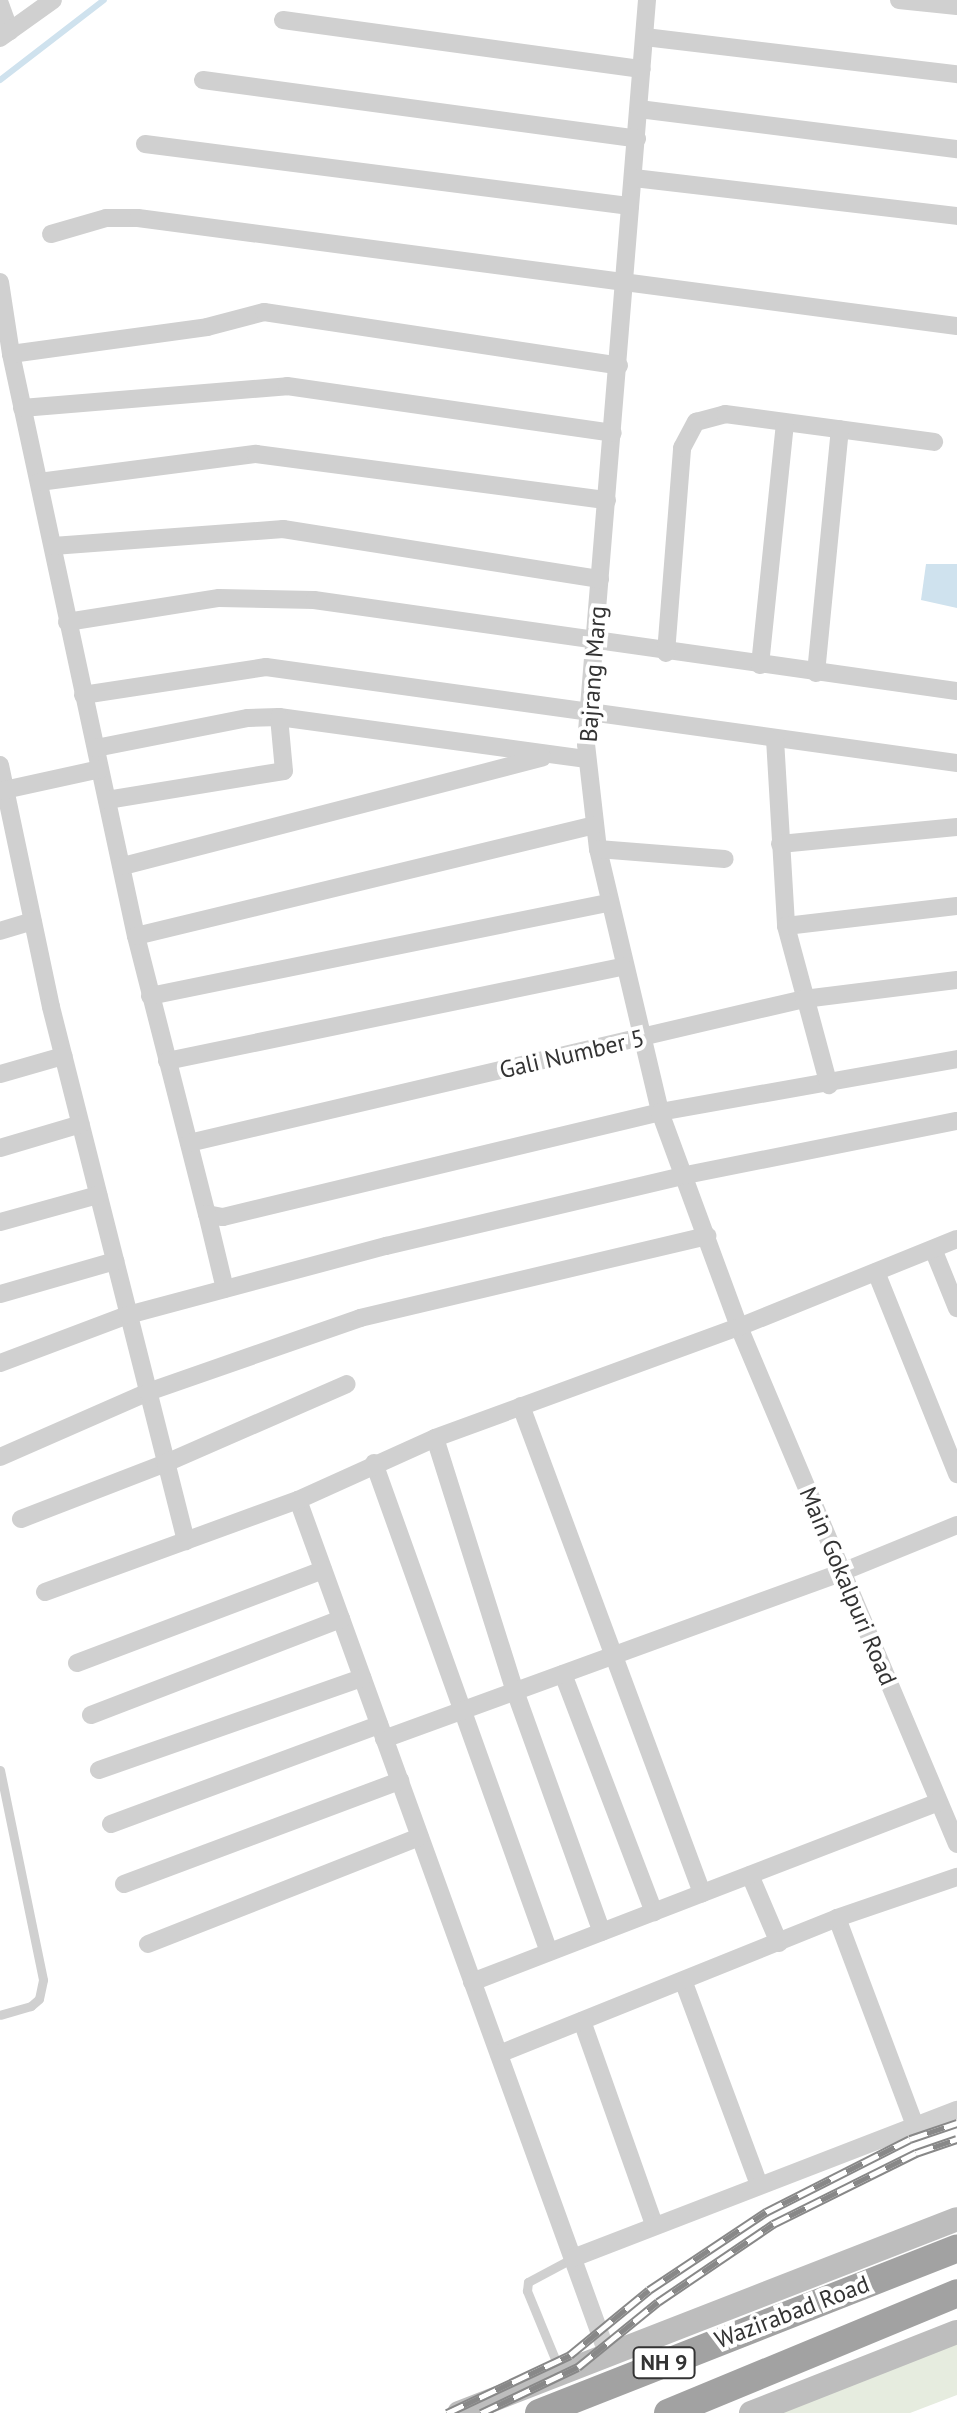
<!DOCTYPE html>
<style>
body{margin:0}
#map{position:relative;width:957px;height:2413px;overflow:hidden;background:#fff;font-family:"PT Sans",sans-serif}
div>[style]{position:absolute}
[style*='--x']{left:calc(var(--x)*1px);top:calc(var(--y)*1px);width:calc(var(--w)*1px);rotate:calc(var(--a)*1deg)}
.green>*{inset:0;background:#e6ecdf}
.water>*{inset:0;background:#cfe2ee}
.stream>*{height:6px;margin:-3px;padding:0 3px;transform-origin:3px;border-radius:3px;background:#cfe2ee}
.service>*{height:9px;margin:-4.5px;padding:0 4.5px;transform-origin:4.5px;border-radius:4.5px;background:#d0d0d0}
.minor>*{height:18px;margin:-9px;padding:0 9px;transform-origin:9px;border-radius:9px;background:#d0d0d0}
.secondary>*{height:24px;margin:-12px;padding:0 12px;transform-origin:12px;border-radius:12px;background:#bdbdbd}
.trunk>*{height:28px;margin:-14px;padding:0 14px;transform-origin:14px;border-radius:14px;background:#a2a2a2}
.rail>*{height:9px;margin-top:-4.5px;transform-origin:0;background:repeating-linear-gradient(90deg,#fff 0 18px,#888 0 36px);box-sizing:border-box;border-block:2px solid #888}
span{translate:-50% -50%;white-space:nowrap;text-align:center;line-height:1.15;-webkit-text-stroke:8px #fff;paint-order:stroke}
.shield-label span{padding:2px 6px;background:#fff;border:2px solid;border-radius:6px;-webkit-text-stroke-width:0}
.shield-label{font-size:22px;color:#333;font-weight:700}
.street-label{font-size:24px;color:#333}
</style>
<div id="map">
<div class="green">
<i style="clip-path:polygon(957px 2341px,957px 2395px,910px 2413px,770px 2413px)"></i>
</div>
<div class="water">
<i style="clip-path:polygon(926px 564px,957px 564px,957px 608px,921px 600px)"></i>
</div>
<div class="stream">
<i style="--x:0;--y:80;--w:131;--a:-37.6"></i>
</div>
<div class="service">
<i style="--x:0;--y:1770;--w:214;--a:78.4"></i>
<i style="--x:43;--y:1980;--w:19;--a:102"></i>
<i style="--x:39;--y:1999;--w:11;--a:139"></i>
<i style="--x:31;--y:2006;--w:32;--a:164"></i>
<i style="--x:560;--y:2371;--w:87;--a:-112.4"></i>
<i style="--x:527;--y:2291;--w:9;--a:-84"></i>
<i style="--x:528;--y:2282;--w:51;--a:-28.1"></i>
</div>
<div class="minor">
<i style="--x:647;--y:0;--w:746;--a:94.69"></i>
<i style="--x:586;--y:744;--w:106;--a:83.5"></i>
<i style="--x:598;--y:849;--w:270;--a:76.7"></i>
<i style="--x:660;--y:1112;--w:229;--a:69.8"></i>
<i style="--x:739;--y:1327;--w:561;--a:67.14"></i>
<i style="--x:899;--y:0;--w:58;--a:5.9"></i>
<i style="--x:0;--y:4;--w:29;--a:70"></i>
<i style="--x:283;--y:20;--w:362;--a:7.8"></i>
<i style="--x:645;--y:37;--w:314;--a:6.8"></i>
<i style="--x:0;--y:38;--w:65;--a:-35.6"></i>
<i style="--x:203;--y:80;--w:438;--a:7.7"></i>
<i style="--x:639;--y:109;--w:321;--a:7.2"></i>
<i style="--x:145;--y:144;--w:489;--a:7.3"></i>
<i style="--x:634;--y:178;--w:325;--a:6.7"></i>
<i style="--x:51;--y:234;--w:57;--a:-16.2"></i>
<i style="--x:106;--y:218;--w:32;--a:0"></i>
<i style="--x:138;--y:218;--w:826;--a:7.51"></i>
<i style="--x:0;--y:282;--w:73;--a:81.3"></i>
<i style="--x:11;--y:354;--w:595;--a:77.88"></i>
<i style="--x:136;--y:936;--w:287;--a:75.7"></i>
<i style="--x:207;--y:1214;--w:16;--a:11"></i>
<i style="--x:223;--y:1217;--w:449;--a:-13.5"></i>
<i style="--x:660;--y:1112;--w:302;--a:-10.1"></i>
<i style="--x:11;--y:354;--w:198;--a:-7.8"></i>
<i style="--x:207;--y:327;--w:59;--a:-14.7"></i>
<i style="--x:264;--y:312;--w:359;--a:8.6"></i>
<i style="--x:22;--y:408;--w:266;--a:-4.7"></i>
<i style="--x:287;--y:386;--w:329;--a:8.2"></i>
<i style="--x:39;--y:482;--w:219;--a:-7.4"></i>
<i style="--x:256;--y:454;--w:354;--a:7.5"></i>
<i style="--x:53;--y:546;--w:231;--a:-4.2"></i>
<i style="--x:283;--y:529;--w:321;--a:9"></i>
<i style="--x:67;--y:622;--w:154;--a:-9"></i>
<i style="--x:219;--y:598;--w:95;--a:1.2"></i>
<i style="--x:314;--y:600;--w:649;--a:8.06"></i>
<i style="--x:666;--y:653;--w:206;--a:-85.5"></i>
<i style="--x:682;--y:448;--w:30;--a:-62"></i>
<i style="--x:696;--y:422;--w:30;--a:-15"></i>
<i style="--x:725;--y:414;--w:211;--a:7.6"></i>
<i style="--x:760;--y:665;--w:243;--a:-84.1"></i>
<i style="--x:816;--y:673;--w:245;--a:-84.4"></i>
<i style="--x:83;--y:695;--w:185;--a:-8.7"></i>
<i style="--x:266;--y:667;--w:698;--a:7.91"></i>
<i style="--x:775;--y:739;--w:187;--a:86.6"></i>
<i style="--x:786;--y:926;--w:165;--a:74.9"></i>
<i style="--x:96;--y:748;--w:155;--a:-11.2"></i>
<i style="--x:248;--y:718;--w:31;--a:-2"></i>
<i style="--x:279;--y:717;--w:311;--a:7.8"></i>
<i style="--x:0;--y:765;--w:247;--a:78.1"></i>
<i style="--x:51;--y:1007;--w:551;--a:75.81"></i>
<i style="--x:0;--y:791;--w:102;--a:-12.4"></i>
<i style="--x:107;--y:800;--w:179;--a:-9.3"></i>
<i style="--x:284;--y:771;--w:54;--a:-95.3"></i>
<i style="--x:780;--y:844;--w:178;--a:-5.5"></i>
<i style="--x:598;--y:849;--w:127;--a:4.5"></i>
<i style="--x:123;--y:866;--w:433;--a:-14.5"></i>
<i style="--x:786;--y:926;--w:172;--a:-6.7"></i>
<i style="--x:0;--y:931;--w:34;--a:-17"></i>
<i style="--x:136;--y:936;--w:471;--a:-13.6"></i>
<i style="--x:150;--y:996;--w:468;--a:-11.5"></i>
<i style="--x:167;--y:1061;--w:465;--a:-11.7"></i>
<i style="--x:0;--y:1074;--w:66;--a:-15.9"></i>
<i style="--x:189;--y:1143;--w:632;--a:-13.18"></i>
<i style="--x:804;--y:999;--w:154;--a:-7.1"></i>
<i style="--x:0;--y:1148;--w:84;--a:-16.5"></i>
<i style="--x:207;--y:1214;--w:77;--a:76.5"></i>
<i style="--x:0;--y:1222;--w:102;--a:-15.4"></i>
<i style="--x:933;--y:1249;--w:64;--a:67.9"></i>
<i style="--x:876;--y:1272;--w:218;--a:68.1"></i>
<i style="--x:0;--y:1294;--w:120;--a:-16"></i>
<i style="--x:0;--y:1363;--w:137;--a:-20.6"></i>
<i style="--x:128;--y:1315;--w:267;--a:-15"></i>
<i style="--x:386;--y:1246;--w:308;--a:-13.3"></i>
<i style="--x:686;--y:1175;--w:276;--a:-11.3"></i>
<i style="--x:521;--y:1406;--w:520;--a:69.61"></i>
<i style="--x:435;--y:1438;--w:265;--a:72.5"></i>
<i style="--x:515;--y:1691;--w:256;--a:70.2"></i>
<i style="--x:0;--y:1457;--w:162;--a:-23.7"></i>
<i style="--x:148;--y:1392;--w:225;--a:-19.2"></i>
<i style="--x:360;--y:1318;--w:357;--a:-13.3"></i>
<i style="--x:374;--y:1463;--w:519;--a:70.31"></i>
<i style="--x:298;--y:1500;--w:910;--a:70.09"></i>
<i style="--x:21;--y:1519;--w:155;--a:-21.1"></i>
<i style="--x:166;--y:1463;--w:197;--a:-23.6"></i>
<i style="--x:45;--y:1592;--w:269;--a:-20"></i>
<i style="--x:298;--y:1500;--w:150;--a:-24.3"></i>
<i style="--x:435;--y:1438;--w:324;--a:-20.1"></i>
<i style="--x:739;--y:1327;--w:235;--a:-22"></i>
<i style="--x:77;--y:1663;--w:263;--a:-20.7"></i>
<i style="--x:563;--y:1674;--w:255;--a:69.1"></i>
<i style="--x:91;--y:1715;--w:268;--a:-21"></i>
<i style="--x:384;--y:1739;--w:487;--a:-20"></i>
<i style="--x:842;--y:1572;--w:124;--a:-22.2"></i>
<i style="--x:99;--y:1770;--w:279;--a:-19.3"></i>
<i style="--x:111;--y:1824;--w:286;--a:-20.3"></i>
<i style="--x:750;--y:1875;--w:74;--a:66.9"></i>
<i style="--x:124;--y:1884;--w:295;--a:-20.5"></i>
<i style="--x:837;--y:1918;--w:222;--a:69.4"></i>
<i style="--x:148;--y:1944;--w:292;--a:-21.5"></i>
<i style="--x:472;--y:1982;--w:500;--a:-21.08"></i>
<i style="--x:684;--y:1983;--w:215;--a:69.6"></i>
<i style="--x:582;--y:2021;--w:215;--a:70.5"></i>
<i style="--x:499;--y:2054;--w:364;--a:-21.9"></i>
<i style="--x:837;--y:1918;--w:127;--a:-18.9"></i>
<i style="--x:573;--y:2258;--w:412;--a:-21.1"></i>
</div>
<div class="secondary">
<i style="--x:459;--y:2413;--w:534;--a:-21.28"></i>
<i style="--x:751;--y:2413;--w:221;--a:-21.5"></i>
</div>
<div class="trunk">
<i style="--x:539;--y:2413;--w:449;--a:-21.5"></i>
<i style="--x:668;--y:2413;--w:313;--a:-22.5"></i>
</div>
<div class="rail">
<i style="--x:447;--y:2413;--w:136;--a:-25.2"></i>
<i style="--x:570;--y:2355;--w:102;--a:-39.4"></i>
<i style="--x:649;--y:2290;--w:141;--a:-33.7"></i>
<i style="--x:766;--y:2212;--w:161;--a:-26.9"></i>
<i style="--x:910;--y:2139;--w:50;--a:-18.8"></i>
<i style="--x:481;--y:2413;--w:107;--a:-25.4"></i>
<i style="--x:578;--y:2367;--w:103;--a:-39.1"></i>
<i style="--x:658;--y:2302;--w:139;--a:-34.1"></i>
<i style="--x:773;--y:2224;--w:160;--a:-26.4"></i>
<i style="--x:916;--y:2153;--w:43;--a:-18.9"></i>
</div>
<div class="shield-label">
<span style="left:664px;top:2363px">NH 9</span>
</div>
<div class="street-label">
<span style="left:593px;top:674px;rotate:-86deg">Bajrang Marg</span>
<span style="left:572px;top:1054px;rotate:-13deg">Gali Number 5</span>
<span style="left:848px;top:1586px;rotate:67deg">Main Gokalpuri Road</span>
<span style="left:792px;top:2312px;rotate:-21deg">Wazirabad Road</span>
</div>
</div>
